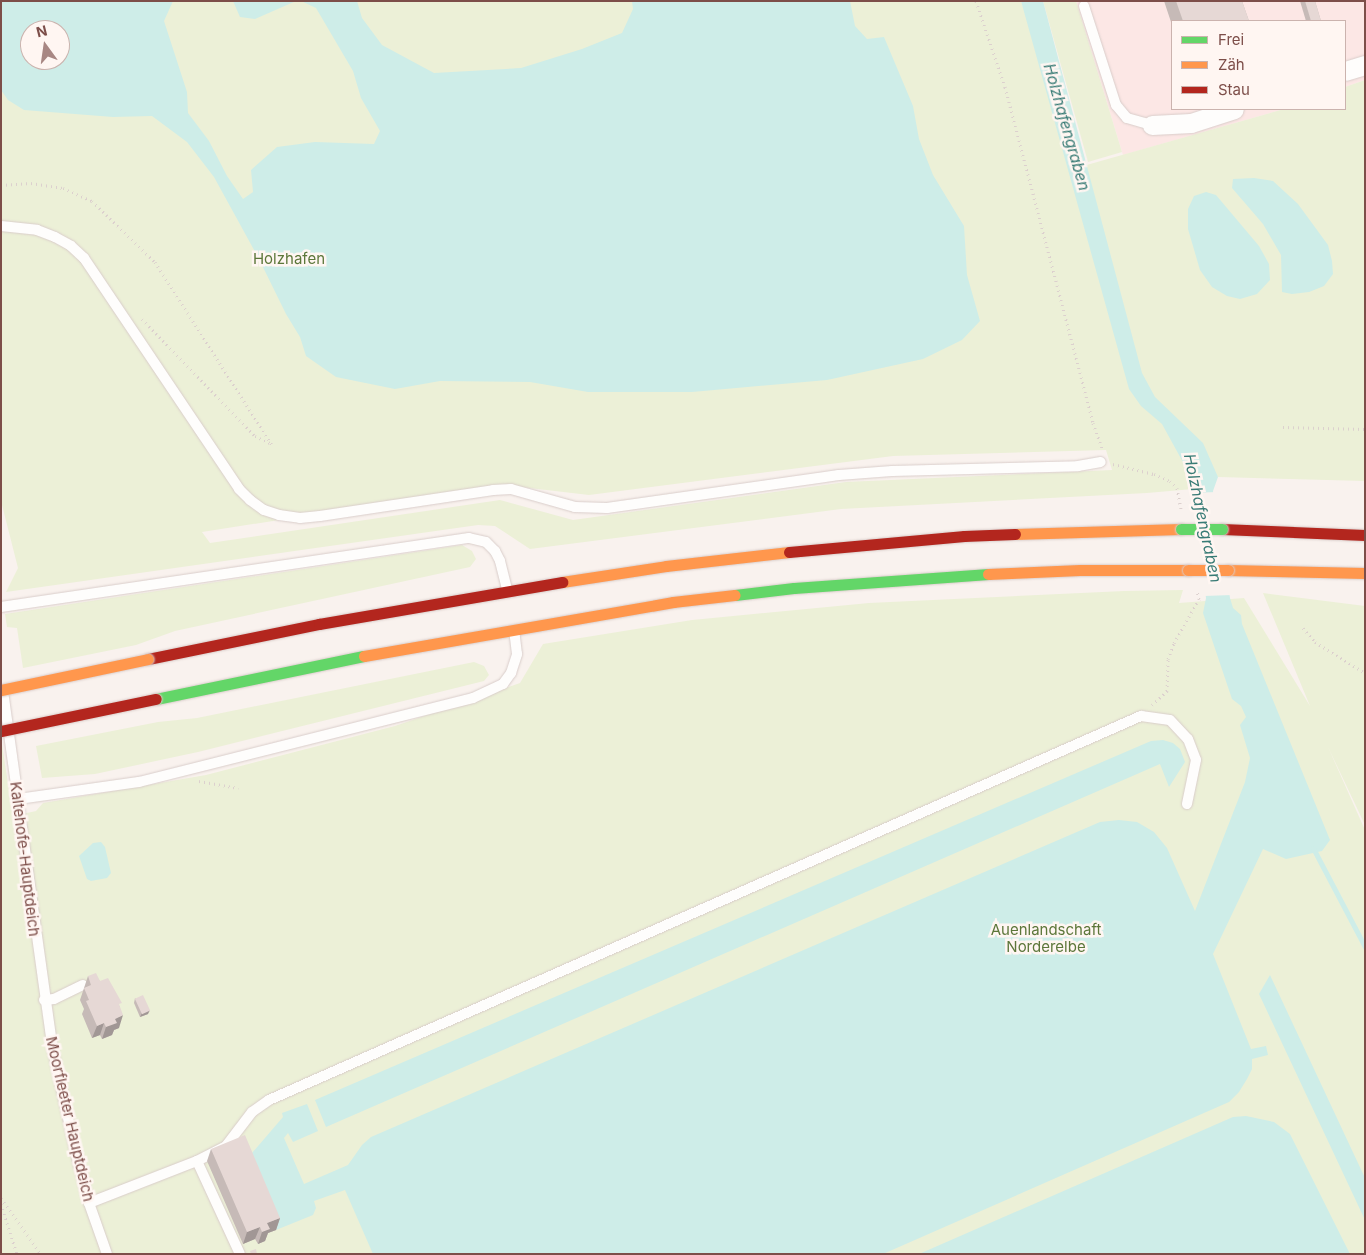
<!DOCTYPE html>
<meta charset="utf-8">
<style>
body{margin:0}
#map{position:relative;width:1366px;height:1255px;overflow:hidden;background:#f9f2ee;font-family:Inter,sans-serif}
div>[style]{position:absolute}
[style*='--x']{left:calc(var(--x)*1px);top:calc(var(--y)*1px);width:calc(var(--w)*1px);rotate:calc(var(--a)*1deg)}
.commercial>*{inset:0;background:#fce7e5}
.green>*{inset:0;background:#ecf0d7}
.water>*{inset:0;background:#ceede8}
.pier>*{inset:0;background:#f9f2ee}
.stream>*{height:5px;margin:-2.5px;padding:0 2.5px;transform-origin:2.5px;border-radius:2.5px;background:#ceede8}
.path>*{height:3px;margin-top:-1.5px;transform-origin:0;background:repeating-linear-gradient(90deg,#dcd0ce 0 1px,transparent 0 5px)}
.roads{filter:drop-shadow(0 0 1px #d9cdca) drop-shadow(0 0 1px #d9cdca)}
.lane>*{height:10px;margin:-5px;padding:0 5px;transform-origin:5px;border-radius:5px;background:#fefdfc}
.street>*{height:19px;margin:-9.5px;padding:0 9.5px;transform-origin:9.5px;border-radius:9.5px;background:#fefdfc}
.fast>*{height:11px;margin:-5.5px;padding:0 5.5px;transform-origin:5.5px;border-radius:5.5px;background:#63d668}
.slow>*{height:11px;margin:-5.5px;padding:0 5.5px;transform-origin:5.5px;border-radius:5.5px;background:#ff974d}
.jam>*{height:11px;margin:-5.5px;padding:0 5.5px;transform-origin:5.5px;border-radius:5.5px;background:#b3261e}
.bridges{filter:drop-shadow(0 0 1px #dbcdca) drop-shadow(0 0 1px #dbcdca)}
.fast-bridge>*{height:11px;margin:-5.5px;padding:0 5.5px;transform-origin:5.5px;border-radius:5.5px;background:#63d668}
.slow-bridge>*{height:11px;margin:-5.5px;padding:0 5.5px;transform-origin:5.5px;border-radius:5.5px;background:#ff974d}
.jam-bridge>*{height:11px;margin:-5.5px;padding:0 5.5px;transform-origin:5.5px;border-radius:5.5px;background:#b3261e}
.wall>*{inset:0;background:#c6bab7}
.shaded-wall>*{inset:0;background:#a19795}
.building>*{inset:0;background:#e6d8d5;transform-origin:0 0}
span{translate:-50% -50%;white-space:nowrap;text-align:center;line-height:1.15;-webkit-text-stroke:5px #fff6f2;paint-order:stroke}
.park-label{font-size:15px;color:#5c773a}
.street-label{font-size:15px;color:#7d4e49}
.water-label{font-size:16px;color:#387b75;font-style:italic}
.frame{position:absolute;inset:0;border:2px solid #7d4e49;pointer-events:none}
.legend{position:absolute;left:1171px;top:20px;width:175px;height:90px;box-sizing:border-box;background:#fff6f2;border:1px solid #cbb3ae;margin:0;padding:6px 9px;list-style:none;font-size:15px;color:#7d4e49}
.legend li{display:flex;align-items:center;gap:10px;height:25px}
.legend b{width:25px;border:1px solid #cbb3ae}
.north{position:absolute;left:20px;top:20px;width:50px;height:50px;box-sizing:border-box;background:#fff6f2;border:1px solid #cbb3ae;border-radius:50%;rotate:346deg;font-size:14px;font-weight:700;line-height:20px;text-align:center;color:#7d4e49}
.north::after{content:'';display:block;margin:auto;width:18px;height:22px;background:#a88783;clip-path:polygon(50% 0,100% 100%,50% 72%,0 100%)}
</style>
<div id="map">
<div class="commercial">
<i style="clip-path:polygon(1076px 1px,1365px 1px,1365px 80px,1345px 87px,1345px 21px,1172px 21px,1172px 109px,1284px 109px,1123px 155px)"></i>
</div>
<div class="green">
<i style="clip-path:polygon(evenodd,1px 1px,1021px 1px,1048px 79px,1069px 170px,1284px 109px,1345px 109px,1345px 87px,1365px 80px,1365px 481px,1218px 477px,1215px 473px,1185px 466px,1193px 489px,1147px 493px,841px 509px,530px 549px,495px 526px,478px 525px,6px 592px,18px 568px,1px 501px,1px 1px,30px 30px,60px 30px,60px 60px,30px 60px,30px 30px,1px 1px,1106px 450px,1112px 470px,846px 482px,573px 520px,500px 500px,210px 543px,202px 532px,503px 485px,589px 495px,893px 456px,1106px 450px)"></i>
<i style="clip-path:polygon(1043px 1px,1076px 1px,1122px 152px,1088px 162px)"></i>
<i style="clip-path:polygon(462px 545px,472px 551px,476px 559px,470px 567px,175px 631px,136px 645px,23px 668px,17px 628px,7px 627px,5px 614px)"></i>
<i style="clip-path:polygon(1183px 590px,1179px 603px,1244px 598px,1310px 706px,1263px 593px,1365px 606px,1365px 825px,1328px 747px,1365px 830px,1365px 1254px,1px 1254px,1px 738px,13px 816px,36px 811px,43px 803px,206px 775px,395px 726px,520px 683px,543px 644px,692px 620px,869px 603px,1124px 591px)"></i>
<i style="clip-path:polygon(474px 662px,484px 666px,489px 675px,484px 681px,198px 752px,95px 774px,42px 778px,36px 746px,158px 722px,197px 718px)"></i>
</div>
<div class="water">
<i style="clip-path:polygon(evenodd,1px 1px,173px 1px,164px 21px,187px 92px,188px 113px,209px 141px,227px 176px,243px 199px,253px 192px,251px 170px,277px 147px,315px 142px,374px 144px,380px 131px,361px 98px,353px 71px,316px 8px,301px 1px,357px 1px,362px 18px,382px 45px,434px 73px,521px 68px,582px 49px,622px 33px,633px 9px,632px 1px,850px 1px,855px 26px,867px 39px,884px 37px,913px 106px,919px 139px,933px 175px,964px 226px,967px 275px,980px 321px,962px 340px,923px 359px,827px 380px,692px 392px,588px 392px,530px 382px,440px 381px,395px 389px,336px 377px,306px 356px,300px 337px,286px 314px,259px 259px,214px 177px,187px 142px,152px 116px,113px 117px,24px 110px,8px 100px,1px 90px,1px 1px,30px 30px,60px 30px,60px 60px,30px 60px,30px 30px)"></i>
<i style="clip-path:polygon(233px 1px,296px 1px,255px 19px,240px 17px)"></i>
<i style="clip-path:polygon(1021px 1px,1043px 1px,1142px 373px,1155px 397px,1203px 443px,1218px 477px,1213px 491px,1230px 598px,1233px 608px,1241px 615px,1242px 624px,1330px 840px,1322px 851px,1286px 859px,1263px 849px,1213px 954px,1251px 1049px,1266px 1046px,1268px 1055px,1252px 1059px,1252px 1069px,1247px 1079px,1239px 1092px,1229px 1102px,883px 1254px,373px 1254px,345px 1190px,314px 1201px,316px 1208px,313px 1215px,276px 1230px,248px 1165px,252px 1153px,283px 1117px,282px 1113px,307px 1104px,318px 1131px,293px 1142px,288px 1133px,284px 1138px,304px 1184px,348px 1165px,362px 1145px,371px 1137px,1100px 822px,1119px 820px,1137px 822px,1154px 832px,1167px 848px,1195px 911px,1245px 782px,1250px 758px,1240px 725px,1246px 717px,1241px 706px,1232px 699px,1203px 613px,1206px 598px,1190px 475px,1162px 424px,1141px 406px,1129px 389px)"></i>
<i style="clip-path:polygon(1254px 178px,1273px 181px,1298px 204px,1328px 245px,1332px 261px,1333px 274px,1324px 286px,1309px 292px,1292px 294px,1282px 292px,1281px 255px,1263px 224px,1232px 188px,1233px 179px)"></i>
<i style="clip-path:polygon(1206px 192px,1216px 195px,1259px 246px,1269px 264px,1270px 280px,1257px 294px,1240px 299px,1227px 296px,1212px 287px,1200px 270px,1188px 229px,1188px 209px,1194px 196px)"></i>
<i style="clip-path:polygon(1163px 740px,1173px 743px,1180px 749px,1185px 762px,1169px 787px,1160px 764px,326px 1127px,315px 1100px,1151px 741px)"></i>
<i style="clip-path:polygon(101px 842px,105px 847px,111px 873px,107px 878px,91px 881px,87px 879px,79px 856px,93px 843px)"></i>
<i style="clip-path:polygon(1270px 975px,1365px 1178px,1365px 1220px,1259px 994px)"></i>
<i style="clip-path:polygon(1246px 1116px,1274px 1122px,1290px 1134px,1350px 1254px,919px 1254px,1233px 1117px)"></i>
</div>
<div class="pier">
<i style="clip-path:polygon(1216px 492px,1218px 508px,1232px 595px,1204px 596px,1191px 493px)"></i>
</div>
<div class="stream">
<i style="--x:1313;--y:848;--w:112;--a:62.3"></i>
</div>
<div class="path">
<i style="--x:976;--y:1;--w:91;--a:71.4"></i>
<i style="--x:1005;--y:87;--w:347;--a:75.3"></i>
<i style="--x:1093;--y:423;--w:29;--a:70"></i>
<i style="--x:1;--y:185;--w:30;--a:-4"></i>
<i style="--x:31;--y:183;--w:32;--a:9"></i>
<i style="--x:63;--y:188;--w:32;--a:24"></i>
<i style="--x:92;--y:201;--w:88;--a:44.1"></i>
<i style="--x:155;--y:262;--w:217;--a:57.4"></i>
<i style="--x:142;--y:319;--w:163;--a:46"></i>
<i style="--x:255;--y:436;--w:19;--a:25"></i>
<i style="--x:1283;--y:427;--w:82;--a:1.4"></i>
<i style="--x:1113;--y:464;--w:42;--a:13.7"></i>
<i style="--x:1154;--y:474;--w:17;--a:24"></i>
<i style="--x:1170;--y:481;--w:10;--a:45"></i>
<i style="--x:1177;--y:488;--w:21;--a:79"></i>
<i style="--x:1303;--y:628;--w:18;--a:49"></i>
<i style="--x:1315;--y:642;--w:59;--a:31.8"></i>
<i style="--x:1152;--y:705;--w:21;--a:-43"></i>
<i style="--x:1167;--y:691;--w:32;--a:-88"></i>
<i style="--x:1168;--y:659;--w:17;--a:-69"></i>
<i style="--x:1174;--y:643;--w:51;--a:-60.4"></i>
<i style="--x:1199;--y:599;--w:8;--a:-104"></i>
<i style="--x:199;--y:781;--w:40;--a:10"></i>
<i style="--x:1;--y:1198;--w:69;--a:54.5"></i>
<i style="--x:1;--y:1204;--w:52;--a:72.3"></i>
</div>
<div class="roads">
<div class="lane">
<i style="--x:1084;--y:6;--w:104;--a:72.1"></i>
<i style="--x:1116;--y:105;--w:17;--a:50"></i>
<i style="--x:1127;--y:118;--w:26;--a:16"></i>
<i style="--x:1;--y:226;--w:36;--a:6"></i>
<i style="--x:37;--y:230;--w:19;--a:21"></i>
<i style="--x:55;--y:237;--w:18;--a:29"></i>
<i style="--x:71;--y:246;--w:18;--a:43"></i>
<i style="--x:84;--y:258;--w:278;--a:56.1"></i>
<i style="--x:239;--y:489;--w:16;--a:45"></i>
<i style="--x:250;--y:500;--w:17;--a:36"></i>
<i style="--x:264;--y:510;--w:16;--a:18"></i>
<i style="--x:279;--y:515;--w:21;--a:8"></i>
<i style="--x:300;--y:518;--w:20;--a:-6"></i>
<i style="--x:320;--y:516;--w:175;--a:-8.5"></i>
<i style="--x:493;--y:490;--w:18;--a:-3"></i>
<i style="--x:511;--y:489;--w:66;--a:15.7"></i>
<i style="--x:575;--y:507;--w:32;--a:2"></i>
<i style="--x:607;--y:508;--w:234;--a:-8.1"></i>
<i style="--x:839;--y:475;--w:53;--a:-4.3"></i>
<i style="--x:892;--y:471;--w:186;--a:-1.5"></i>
<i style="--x:1078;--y:466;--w:23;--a:-10"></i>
<i style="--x:1;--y:607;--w:473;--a:-8.4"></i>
<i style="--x:469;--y:538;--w:17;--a:13"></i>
<i style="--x:486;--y:542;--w:13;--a:45"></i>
<i style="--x:495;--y:551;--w:11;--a:63"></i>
<i style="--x:500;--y:561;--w:30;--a:76"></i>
<i style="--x:3;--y:691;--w:358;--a:82.1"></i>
<i style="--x:52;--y:1046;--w:107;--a:77.5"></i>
<i style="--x:75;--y:1150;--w:55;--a:75.2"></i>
<i style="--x:89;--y:1203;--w:54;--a:70.6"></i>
<i style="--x:18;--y:799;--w:122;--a:-8"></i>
<i style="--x:139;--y:782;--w:344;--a:-14.1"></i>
<i style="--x:473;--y:698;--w:33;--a:-25"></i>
<i style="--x:503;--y:684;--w:14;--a:-54"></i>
<i style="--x:511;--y:673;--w:20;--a:-72"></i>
<i style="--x:517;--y:654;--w:23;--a:-97"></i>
<i style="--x:44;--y:1000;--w:10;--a:-6"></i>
<i style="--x:54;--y:999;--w:32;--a:-26"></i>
<i style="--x:197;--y:1161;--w:102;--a:65.2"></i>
<i style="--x:89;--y:1203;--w:116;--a:-21.3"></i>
<i style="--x:197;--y:1161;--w:33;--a:-27"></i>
<i style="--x:226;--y:1146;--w:43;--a:-52.6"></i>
<i style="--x:252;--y:1112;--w:21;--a:-35"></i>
<i style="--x:269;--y:1100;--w:953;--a:-23.77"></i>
<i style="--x:1141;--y:716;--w:29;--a:8"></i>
<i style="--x:1170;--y:720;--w:26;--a:47"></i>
<i style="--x:1188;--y:739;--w:22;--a:69"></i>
<i style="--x:1196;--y:760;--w:45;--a:101.6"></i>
</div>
<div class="street">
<i style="--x:1345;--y:71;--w:21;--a:-17"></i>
<i style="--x:1152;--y:125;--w:39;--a:-3"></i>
<i style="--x:1191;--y:123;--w:45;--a:-18"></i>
</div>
<div class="fast">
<i style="--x:735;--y:595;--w:59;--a:-6.8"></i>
<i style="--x:794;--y:588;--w:195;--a:-4.1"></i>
<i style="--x:156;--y:699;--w:212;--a:-11.7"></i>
</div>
<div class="slow">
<i style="--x:1015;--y:534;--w:166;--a:-1.7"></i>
<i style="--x:1228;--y:570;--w:137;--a:1.3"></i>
<i style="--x:988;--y:574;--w:92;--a:-2.5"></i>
<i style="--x:1080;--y:570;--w:108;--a:0"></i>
<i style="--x:562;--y:582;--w:105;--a:-8.7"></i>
<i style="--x:666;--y:566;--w:124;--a:-6.5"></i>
<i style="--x:364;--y:656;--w:314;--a:-9.9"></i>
<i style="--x:673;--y:602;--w:62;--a:-6.4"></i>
</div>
<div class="jam">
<i style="--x:1222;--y:529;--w:143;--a:2.4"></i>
<i style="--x:789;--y:552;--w:176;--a:-5.2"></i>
<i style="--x:964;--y:536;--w:51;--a:-2.2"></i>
<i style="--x:148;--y:659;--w:175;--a:-11.6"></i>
<i style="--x:319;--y:624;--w:247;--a:-9.8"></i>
</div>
</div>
<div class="bridges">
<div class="fast-bridge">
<i style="--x:1181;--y:529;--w:41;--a:0"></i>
</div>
<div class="slow-bridge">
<i style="--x:1188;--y:570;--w:40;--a:0"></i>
<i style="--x:1;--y:690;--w:150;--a:-11.9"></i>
</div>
<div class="jam-bridge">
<i style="--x:1;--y:731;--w:158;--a:-11.7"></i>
</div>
</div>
<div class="wall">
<i style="clip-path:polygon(1164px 1px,1242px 1px,1249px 21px,1172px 21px,1172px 25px)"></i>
<i style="clip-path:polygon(1300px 1px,1315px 1px,1321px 21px,1306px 21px)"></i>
<i style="clip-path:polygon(88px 976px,100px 981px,120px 1007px,119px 1028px,114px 1030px,112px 1035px,102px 1039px,100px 1035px,92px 1038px,82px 1014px,84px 1009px,80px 1000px)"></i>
<i style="clip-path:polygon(135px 998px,148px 1014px,140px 1017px,134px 1003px)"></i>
<i style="clip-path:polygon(211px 1149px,280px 1218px,276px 1230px,268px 1233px,265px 1241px,258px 1244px,255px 1239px,243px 1244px,207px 1161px)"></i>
</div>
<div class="shaded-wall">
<i style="clip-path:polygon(150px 1010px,148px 1014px,140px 1017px,142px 1013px)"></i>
<i style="clip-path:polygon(123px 1015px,119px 1028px,114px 1030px,112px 1035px,102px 1039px,106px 1027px,115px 1019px)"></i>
<i style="clip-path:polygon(104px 1023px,100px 1035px,92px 1038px,97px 1026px)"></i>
<i style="clip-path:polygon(280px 1218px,276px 1230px,268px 1233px,265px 1241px,258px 1244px,262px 1232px,267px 1223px)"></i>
<i style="clip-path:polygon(260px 1227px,255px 1239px,243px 1244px,247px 1232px)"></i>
</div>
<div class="building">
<i style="clip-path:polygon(1176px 1px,1242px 1px,1249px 21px,1183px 21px)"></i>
<i style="clip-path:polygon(1305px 1px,1315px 1px,1321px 21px,1311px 21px)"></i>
<i style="clip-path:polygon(96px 973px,100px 981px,108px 978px,122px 1003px,119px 1004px,123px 1015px,115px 1019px,117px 1023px,106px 1027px,104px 1023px,97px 1026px,86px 1001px,89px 1000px,84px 988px,91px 985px,88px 976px)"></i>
<i style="left:143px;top:995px;width:17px;height:9px;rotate:65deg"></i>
<i style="clip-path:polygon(245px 1135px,280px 1218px,267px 1223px,270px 1229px,262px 1232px,260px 1227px,247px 1232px,211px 1149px)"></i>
<i style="clip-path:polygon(256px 1249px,257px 1254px,251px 1254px,250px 1251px)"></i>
</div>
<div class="park-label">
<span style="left:289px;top:259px">Holzhafen</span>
<span style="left:1046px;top:938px">Auenlandschaft<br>Norderelbe</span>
</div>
<div class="street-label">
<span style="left:25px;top:859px;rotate:83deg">Kaltehofe-Hauptdeich</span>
<span style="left:70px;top:1119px;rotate:77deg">Moorfleeter Hauptdeich</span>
</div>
<div class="water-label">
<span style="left:1067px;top:127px;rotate:74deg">Holzhafengraben</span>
<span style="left:1203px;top:518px;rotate:78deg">Holzhafengraben</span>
</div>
<div class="frame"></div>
<ul class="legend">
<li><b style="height:6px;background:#63d668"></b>Frei</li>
<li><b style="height:6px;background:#ff974d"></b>Zäh</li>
<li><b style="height:6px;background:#b3261e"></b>Stau</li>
</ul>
<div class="north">N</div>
</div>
